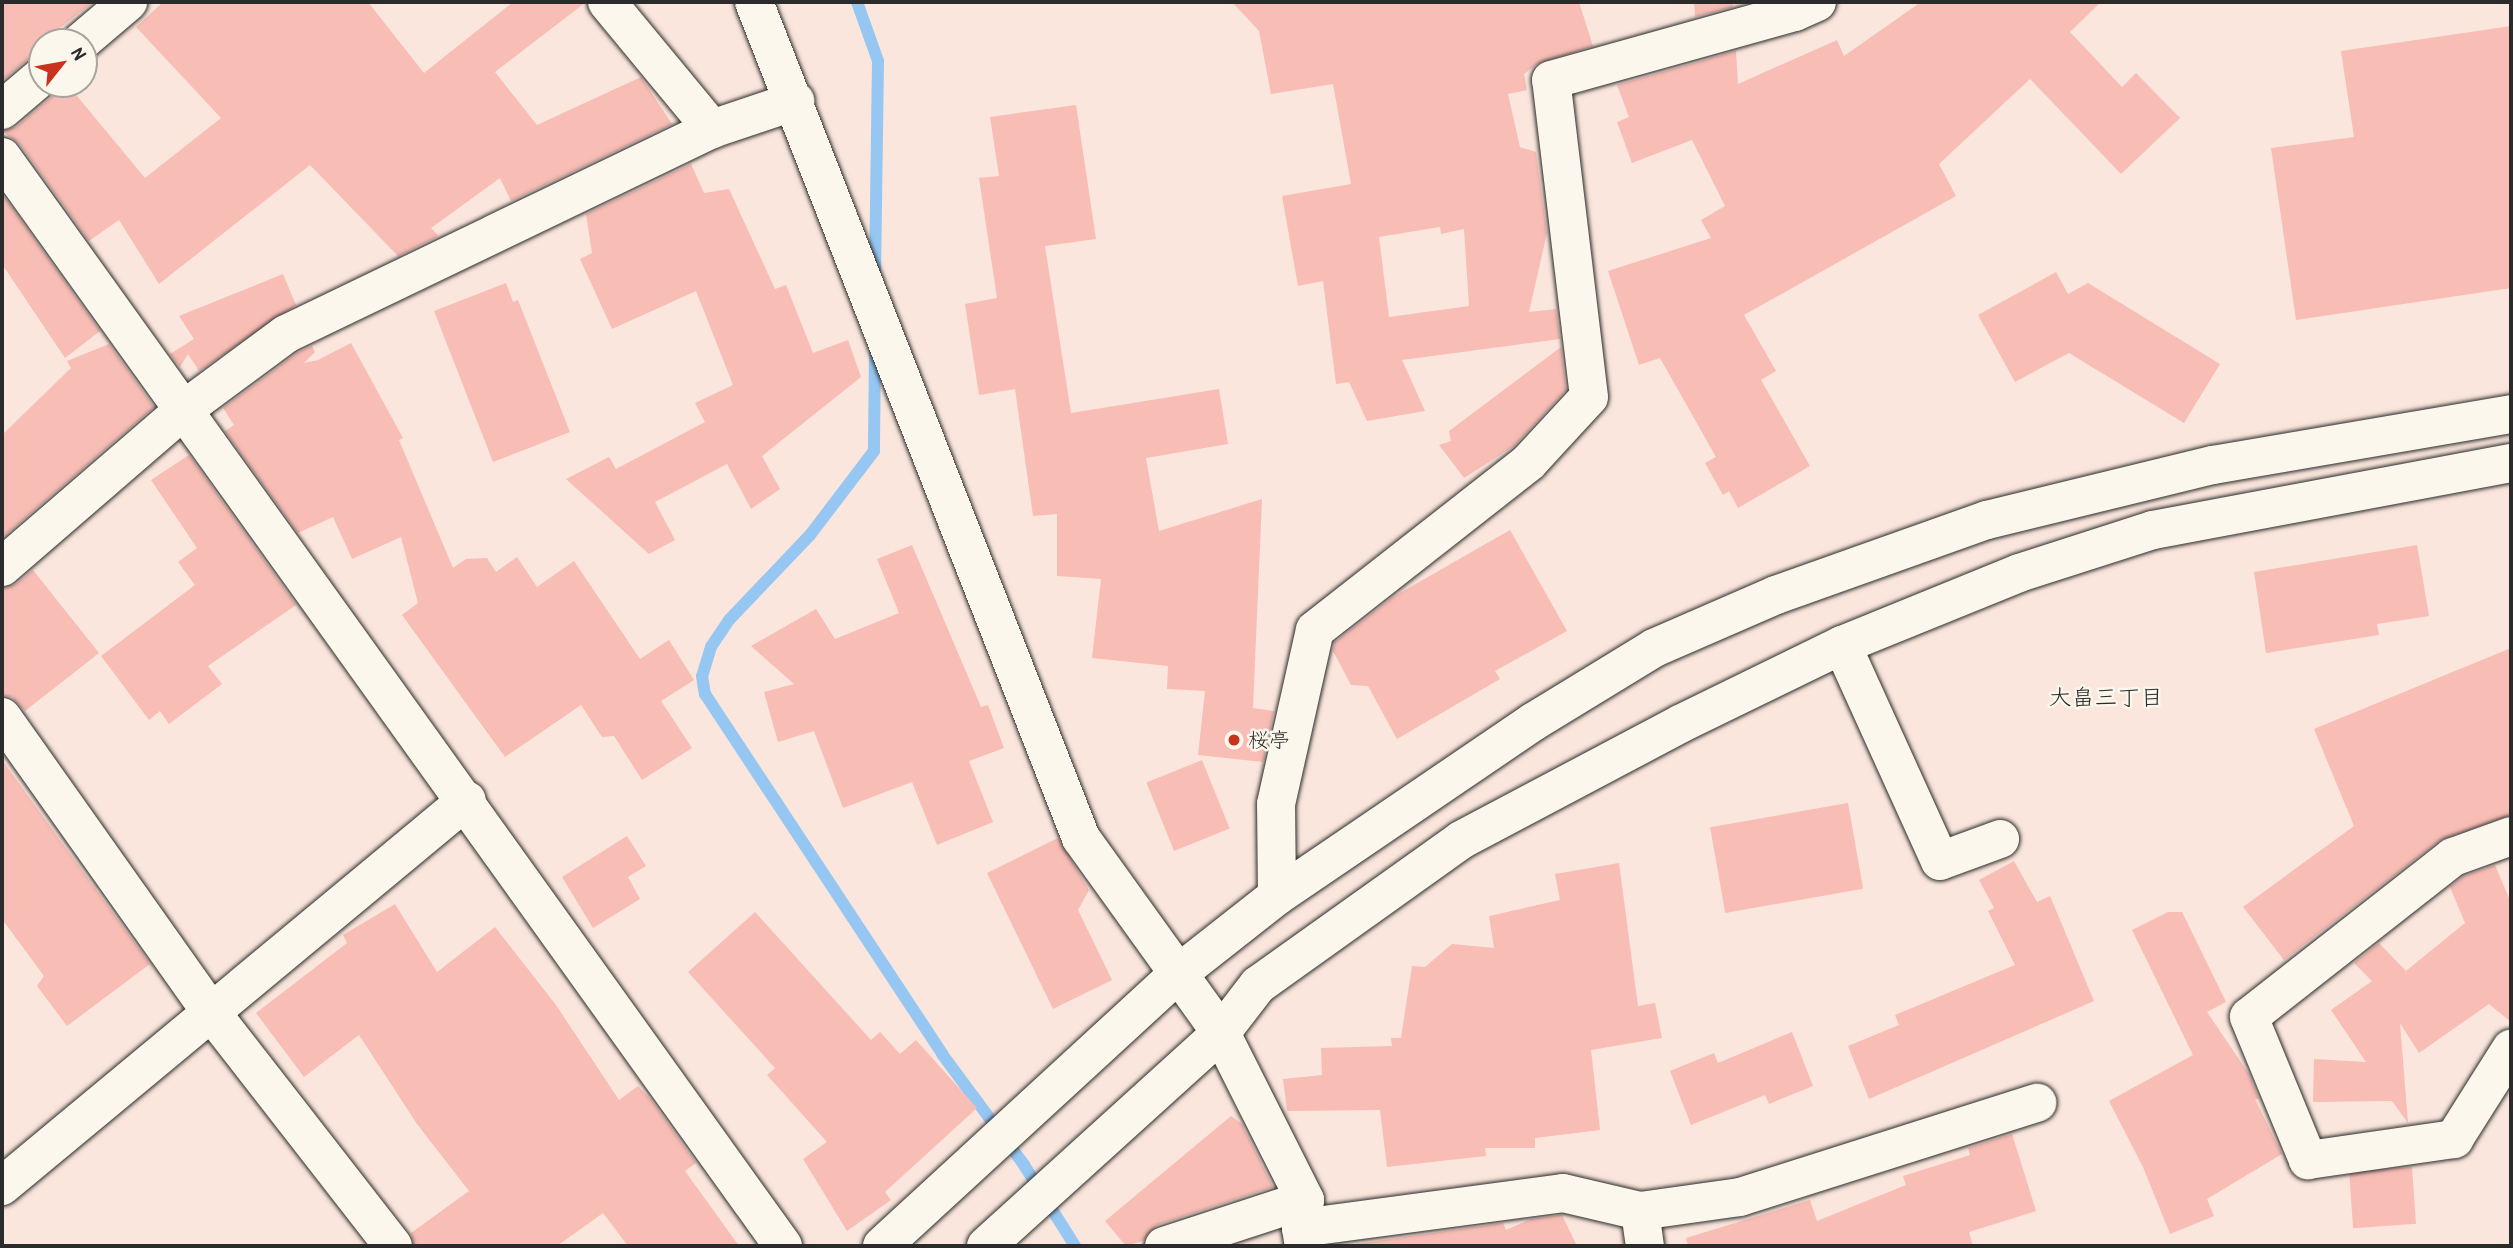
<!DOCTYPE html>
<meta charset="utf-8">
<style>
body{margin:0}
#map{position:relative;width:2513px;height:1248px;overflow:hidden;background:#fae6dc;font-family:"Patrick Hand","Klee One",sans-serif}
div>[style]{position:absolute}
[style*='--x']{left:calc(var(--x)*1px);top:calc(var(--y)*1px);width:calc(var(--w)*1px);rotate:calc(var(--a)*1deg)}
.stream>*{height:12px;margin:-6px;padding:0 6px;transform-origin:6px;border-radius:6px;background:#95c7f2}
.building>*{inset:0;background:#f8bdb5;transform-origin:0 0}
.roads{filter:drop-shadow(0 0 2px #2b2b2b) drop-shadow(0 0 2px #2b2b2b)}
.minor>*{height:38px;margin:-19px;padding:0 19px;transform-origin:19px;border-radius:19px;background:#fbf7ec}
.tertiary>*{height:38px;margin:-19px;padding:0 19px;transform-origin:19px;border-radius:19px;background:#fbf7ec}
.dots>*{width:19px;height:19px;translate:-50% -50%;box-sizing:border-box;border:4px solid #fbf7ec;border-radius:50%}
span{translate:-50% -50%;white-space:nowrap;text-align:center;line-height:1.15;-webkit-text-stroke:5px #fbf7ec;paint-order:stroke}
.poi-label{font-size:21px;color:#2b2b2b}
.left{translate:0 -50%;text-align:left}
.neighbourhood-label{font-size:23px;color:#2b2b2b}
.frame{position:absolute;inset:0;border:4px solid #2b2b2b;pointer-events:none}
.north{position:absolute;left:28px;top:28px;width:70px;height:70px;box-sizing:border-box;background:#fbf7ec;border:2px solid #a8a59f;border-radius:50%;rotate:59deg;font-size:19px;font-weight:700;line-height:28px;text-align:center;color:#2b2b2b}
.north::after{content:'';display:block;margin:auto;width:24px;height:32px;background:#c8321e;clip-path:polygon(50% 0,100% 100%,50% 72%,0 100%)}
</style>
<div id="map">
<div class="stream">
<i style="--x:857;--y:2;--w:63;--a:70.4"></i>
<i style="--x:878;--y:61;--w:214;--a:90.8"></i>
<i style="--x:875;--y:349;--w:102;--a:90.6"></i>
<i style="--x:874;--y:451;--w:106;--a:127.3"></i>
<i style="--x:810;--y:535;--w:117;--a:133.6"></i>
<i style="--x:729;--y:620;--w:32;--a:124"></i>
<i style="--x:711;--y:647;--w:30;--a:107"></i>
<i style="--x:702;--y:676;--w:18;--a:81"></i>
<i style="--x:705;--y:694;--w:431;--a:56.6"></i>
<i style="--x:942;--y:1054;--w:138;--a:53.5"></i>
<i style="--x:1024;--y:1165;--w:96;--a:57.8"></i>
</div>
<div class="building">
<i style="clip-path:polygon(2px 2px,93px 2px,42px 42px,38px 49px,42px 55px,28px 59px,2px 81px)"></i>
<i style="clip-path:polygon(163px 2px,368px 2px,424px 73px,513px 2px,586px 2px,495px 72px,537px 125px,641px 77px,672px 124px,511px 201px,500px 178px,431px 228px,438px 235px,435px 238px,398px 256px,310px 165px,159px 284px,119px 220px,89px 241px,20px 144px,2px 131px,16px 127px,67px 84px,145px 178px,221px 118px,136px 27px)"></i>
<i style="clip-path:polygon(evenodd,1232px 2px,1579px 2px,1593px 46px,1537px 64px,1524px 74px,1527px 90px,1508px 94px,1520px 147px,1536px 152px,1547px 233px,1529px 312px,1556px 309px,1560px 339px,1402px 360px,1425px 411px,1367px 421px,1349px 382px,1336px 384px,1323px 281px,1298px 286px,1282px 196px,1351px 184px,1333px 84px,1271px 94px,1259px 31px,1232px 2px,1440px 227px,1441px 234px,1464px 229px,1469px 306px,1389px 317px,1379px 237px,1440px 227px)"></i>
<i style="clip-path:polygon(1694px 2px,1732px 2px,1733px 7px,1695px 17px)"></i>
<i style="clip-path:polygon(1921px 2px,2101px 2px,2070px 32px,2122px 87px,2136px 73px,2180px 118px,2121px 174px,2030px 79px,1939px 164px,1956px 196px,1744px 315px,1776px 371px,1761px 380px,1810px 466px,1738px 508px,1729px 491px,1723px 495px,1705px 463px,1716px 457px,1660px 358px,1639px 365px,1608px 271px,1711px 238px,1701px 220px,1725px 206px,1692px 140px,1632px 163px,1617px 122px,1629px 117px,1617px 85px,1736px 51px,1738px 84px,1837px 40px,1844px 56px)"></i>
<i style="clip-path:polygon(2511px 26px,2511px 288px,2296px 320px,2271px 148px,2354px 137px,2341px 51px)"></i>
<i style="clip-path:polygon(1076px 105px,1096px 239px,1045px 246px,1071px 413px,1219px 389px,1228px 444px,1146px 458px,1159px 531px,1262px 499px,1253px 708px,1274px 711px,1263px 762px,1198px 755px,1205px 691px,1167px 689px,1168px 666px,1092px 658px,1101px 579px,1057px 576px,1057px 514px,1033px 516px,1015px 389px,979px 395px,965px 304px,997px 298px,979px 178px,999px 176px,990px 117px)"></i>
<i style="clip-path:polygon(691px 164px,704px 193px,729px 189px,775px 289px,786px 285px,813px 353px,848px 340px,861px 377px,762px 456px,780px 489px,751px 509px,727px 464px,655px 502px,675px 540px,649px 554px,566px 479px,609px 457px,616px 469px,705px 422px,695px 403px,733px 385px,696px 291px,612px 329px,580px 259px,592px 253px,586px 214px)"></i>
<i style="clip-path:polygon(2px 194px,100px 331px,65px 358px,2px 264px)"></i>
<i style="clip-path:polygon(2056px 272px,2068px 294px,2088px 283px,2220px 364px,2184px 423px,2069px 353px,2015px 382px,1978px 315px)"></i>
<i style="clip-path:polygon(283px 274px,296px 305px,199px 371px,188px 354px,180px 367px,170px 354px,194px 339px,179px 316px)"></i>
<i style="clip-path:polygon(506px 283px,513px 302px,518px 300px,570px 432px,493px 462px,434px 311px)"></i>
<i style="clip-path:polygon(351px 343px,403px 438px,399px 440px,453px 568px,466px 559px,487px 558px,496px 572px,517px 557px,537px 587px,574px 561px,640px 659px,669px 640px,694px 680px,661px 701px,692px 748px,642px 780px,614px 736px,602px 737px,581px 705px,505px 757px,402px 615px,418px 603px,401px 537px,352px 559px,333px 517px,298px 533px,225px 431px,234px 425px,223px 408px,297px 353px,312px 346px,315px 352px,304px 363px,318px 360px)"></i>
<i style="clip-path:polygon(109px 344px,154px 407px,2px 538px,2px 435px,71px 368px,67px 361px)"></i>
<i style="clip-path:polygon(1561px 347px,1566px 390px,1514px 446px,1464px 478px,1439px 445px,1451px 441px,1449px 431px)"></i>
<i style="clip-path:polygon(189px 455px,296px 605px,208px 666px,222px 684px,169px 724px,160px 711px,149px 720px,101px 656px,195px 585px,178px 562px,197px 548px,151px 480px)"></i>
<i style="clip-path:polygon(1510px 530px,1567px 631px,1495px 671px,1500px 679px,1397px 739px,1368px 686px,1351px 685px,1333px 651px,1335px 642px,1393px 597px)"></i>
<i style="clip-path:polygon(912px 545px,981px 707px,988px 705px,1004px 748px,969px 761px,993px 822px,937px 845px,912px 782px,843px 808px,814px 731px,778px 742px,764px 692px,794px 684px,751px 646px,816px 609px,835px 639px,899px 613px,877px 559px)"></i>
<i style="clip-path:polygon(2417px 545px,2429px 616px,2377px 624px,2379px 635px,2266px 653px,2254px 572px)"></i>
<i style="clip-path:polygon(33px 570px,99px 653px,25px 711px,12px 697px,2px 695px,2px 588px,16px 584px)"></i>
<i style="clip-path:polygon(2511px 648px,2511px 815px,2440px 840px,2284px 960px,2243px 907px,2354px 826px,2314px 729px)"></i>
<i style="clip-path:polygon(2px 760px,150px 964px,67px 1026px,37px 986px,44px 976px,2px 919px)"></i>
<i style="left:1202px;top:760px;width:74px;height:60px;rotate:68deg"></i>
<i style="left:1848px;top:803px;width:87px;height:140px;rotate:80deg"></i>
<i style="clip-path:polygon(627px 836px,646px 866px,628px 877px,640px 899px,593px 928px,562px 877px)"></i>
<i style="clip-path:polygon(1058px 838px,1089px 890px,1078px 910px,1112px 980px,1053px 1009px,987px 873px)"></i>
<i style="clip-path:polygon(2014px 861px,2037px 902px,2050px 896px,2094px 1001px,1869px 1099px,1848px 1046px,1899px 1025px,1895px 1015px,2015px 965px,1988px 911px,1994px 908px,1979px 880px)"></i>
<i style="clip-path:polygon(1619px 863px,1638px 1006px,1655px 1003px,1662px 1038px,1591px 1050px,1600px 1130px,1535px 1138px,1535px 1148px,1485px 1148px,1486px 1156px,1387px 1167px,1380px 1110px,1287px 1111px,1283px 1079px,1322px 1075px,1321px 1048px,1392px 1046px,1391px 1038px,1401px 1038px,1412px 966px,1425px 967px,1452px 944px,1494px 948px,1489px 916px,1560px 900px,1555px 874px)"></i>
<i style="clip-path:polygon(2495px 865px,2511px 903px,2511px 1022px,2489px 1004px,2419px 1053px,2400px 1023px,2408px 1123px,2392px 1101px,2313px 1102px,2314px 1059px,2366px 1062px,2331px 1010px,2372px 981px,2354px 963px,2379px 943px,2406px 971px,2465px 923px,2450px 887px,2464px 876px)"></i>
<i style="clip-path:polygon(395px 904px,437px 972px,495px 927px,556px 1005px,619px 1100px,638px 1086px,652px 1101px,696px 1163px,685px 1171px,739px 1246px,628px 1246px,603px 1213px,557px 1246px,414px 1246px,411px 1233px,469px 1191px,417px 1124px,359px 1035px,304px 1077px,256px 1013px,347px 943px,343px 935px)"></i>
<i style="clip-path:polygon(755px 912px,871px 1040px,880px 1032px,900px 1054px,916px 1040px,977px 1108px,885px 1192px,891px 1200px,847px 1231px,803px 1159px,827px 1142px,767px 1075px,775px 1068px,688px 972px)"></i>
<i style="clip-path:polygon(2168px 912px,2182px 912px,2226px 1002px,2207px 1012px,2249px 1074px,2259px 1099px,2255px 1099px,2282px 1154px,2207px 1199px,2214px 1216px,2170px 1234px,2143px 1167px,2109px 1101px,2193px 1055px,2132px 930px)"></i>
<i style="clip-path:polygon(1792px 1032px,1813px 1086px,1769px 1104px,1765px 1095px,1691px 1125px,1670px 1071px,1714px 1053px,1718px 1063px)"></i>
<i style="clip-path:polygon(1231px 1116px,1242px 1124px,1273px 1187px,1157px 1225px,1143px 1241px,1126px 1246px,1105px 1221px)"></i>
<i style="clip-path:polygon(2012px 1134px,2036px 1211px,1969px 1232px,1973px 1246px,1688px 1246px,1686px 1238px,1810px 1200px,1817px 1221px,1906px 1185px,1903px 1176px,1970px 1155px,1968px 1148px)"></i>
<i style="left:2412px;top:1167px;width:57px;height:63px;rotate:86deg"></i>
<i style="clip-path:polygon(1562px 1215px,1577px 1246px,1348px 1245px,1503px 1223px,1506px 1230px,1531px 1219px)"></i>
</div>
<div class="roads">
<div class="minor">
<i style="--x:607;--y:2;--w:165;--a:50.4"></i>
<i style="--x:81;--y:42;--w:62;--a:-40.4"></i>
<i style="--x:2;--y:110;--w:52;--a:-40.4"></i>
<i style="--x:2;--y:157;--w:1340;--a:54.35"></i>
<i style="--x:2;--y:567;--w:243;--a:-40.8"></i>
<i style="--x:186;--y:408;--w:124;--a:-36.5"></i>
<i style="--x:286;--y:334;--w:473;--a:-25.7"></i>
<i style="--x:712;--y:129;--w:88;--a:-18.6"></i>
<i style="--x:1842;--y:645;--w:237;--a:65.6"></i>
<i style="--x:1940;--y:861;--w:64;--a:-20.1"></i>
<i style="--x:2;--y:717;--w:362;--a:54.7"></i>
<i style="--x:211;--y:1012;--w:296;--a:52.1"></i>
<i style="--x:2511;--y:836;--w:62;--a:160.1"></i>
<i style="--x:2453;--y:857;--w:259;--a:141.9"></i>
<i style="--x:2249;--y:1017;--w:155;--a:67.6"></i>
<i style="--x:2308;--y:1160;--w:148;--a:-8.2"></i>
<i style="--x:2454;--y:1139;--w:107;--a:-57.7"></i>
<i style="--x:1277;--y:896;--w:92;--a:-90.6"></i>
<i style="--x:1276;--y:804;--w:178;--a:-77.4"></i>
<i style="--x:1315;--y:630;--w:272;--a:-38.1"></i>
<i style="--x:1529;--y:462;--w:88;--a:-47.3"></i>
<i style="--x:1589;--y:397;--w:319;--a:-96.8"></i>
<i style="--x:1551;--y:80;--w:253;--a:-15.6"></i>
<i style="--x:1795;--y:12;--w:24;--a:-24"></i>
<i style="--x:1221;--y:1033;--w:187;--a:63.3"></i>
<i style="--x:1305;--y:1200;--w:28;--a:98"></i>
<i style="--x:1301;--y:1228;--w:18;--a:81"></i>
<i style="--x:2;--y:1186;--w:604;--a:-39.7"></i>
<i style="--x:1640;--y:1211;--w:35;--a:82"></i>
<i style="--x:1301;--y:1228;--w:264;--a:-7.6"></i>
<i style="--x:1563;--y:1193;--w:79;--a:13.2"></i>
<i style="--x:1640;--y:1211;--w:101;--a:-8"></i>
<i style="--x:1740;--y:1197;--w:312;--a:-17.6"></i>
<i style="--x:1164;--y:1246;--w:148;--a:-18.1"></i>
</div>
<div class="tertiary">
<i style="--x:754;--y:2;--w:898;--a:68.64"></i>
<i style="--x:1081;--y:838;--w:240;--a:54.3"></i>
<i style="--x:882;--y:1246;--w:403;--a:-42.6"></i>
<i style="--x:1179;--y:973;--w:125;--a:-38.2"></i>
<i style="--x:1277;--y:896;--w:310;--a:-34.2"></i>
<i style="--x:1533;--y:722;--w:142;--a:-31.4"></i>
<i style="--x:1654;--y:648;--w:133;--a:-23.5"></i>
<i style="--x:1776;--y:595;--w:224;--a:-19.6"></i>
<i style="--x:1987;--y:520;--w:233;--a:-13.7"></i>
<i style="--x:2213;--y:465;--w:302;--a:-9.7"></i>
<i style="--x:986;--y:1246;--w:317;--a:-42.2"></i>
<i style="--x:1221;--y:1033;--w:61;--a:-52.4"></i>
<i style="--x:1258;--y:985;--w:249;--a:-35.5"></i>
<i style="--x:1461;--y:840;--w:248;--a:-27.9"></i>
<i style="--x:1680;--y:724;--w:180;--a:-26"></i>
<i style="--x:1842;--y:645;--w:191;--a:-22.1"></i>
<i style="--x:2019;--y:573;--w:141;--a:-17.8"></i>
<i style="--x:2153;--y:530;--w:364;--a:-10.6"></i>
</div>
</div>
<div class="dots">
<i style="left:1234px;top:740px;background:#c8321e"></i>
</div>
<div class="poi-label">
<span class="left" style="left:1248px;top:740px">桜亭</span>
</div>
<div class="neighbourhood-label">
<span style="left:2106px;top:697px">大畠三丁目</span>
</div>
<div class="frame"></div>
<div class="north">N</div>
</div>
